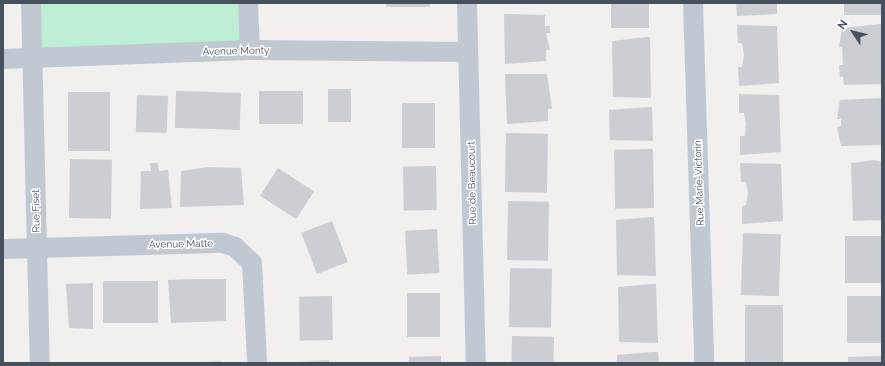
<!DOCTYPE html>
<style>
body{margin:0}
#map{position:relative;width:885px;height:366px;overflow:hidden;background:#f2efef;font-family:Raleway,sans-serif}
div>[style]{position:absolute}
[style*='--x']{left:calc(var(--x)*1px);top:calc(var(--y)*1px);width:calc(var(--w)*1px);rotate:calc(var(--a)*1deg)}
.green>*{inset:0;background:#beefd4}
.building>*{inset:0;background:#ccced4;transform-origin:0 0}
.street>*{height:20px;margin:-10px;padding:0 10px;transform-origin:10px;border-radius:10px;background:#c0c9d1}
span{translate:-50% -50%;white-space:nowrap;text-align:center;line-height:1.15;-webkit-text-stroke:3px #fff;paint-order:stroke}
.street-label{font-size:10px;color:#47515d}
.frame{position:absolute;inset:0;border:4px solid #47515d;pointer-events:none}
.north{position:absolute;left:833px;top:12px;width:40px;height:40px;-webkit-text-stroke:3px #fff;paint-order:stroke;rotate:305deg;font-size:11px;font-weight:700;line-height:16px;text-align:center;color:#47515d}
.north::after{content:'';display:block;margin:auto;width:14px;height:18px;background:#47515d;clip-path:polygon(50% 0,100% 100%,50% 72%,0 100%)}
</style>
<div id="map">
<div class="green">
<i style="clip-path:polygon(31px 3px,248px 3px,250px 50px,33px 58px)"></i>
</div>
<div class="building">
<i style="left:386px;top:3px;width:44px;height:4px"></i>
<i style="left:611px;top:3px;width:38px;height:25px"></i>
<i style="clip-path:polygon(736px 3px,777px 3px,777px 14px,737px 16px)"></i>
<i style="left:844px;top:3px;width:38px;height:12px"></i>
<i style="clip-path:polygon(504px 14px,545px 15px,545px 26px,550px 26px,550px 33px,546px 33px,550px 50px,546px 50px,546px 61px,505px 64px)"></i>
<i style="clip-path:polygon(880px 24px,882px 24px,882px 84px,844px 85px,843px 76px,840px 77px,839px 65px,843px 65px,842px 47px,839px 47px,842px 28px)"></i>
<i style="clip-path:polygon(737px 25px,777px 26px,779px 83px,739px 86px,738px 67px,742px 67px,744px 56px,742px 43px,738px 43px)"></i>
<i style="clip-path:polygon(646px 37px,650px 37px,651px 98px,613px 97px,612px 41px)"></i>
<i style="clip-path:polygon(505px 74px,547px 74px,552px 109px,548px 109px,548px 121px,507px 124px)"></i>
<i style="left:328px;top:89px;width:23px;height:33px"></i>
<i style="left:259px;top:91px;width:44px;height:33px"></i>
<i style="left:68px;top:92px;width:42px;height:59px"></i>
<i style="left:241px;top:93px;width:37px;height:65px;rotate:92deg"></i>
<i style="clip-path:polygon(739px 94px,779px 95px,781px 152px,740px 155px,740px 136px,745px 136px,746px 123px,744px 113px,739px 113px)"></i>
<i style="left:168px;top:96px;width:37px;height:31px;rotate:92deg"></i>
<i style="clip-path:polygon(882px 98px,882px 145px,841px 146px,837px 127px,841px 126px,841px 119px,837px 119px,840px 100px)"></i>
<i style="left:402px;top:103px;width:33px;height:45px"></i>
<i style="clip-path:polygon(648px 107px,652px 107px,653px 141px,610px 140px,609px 110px)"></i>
<i style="left:506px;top:133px;width:42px;height:59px;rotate:1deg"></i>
<i style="left:653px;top:149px;width:59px;height:39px;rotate:89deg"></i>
<i style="left:70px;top:159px;width:42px;height:59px;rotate:1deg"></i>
<i style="clip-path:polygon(874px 160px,882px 162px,882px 220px,853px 221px,851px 163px)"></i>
<i style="clip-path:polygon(150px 163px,158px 163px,159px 171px,168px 170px,172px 208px,140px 209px,141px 171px,151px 171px)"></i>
<i style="clip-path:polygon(740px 163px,781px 164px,783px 221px,742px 224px,742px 206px,746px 205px,748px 192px,746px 182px,741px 182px)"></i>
<i style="left:436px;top:166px;width:44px;height:33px;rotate:89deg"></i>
<i style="clip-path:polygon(209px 167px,241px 168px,244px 205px,180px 207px,181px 171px)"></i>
<i style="left:278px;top:168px;width:43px;height:33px;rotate:33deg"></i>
<i style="left:508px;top:201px;width:41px;height:59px;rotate:1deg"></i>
<i style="clip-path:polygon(651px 217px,654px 217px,656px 276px,617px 275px,616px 220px)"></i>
<i style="left:332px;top:221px;width:44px;height:33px;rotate:69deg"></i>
<i style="left:437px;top:229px;width:44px;height:32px;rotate:87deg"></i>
<i style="left:743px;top:233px;width:38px;height:62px;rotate:2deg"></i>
<i style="left:882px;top:236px;width:47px;height:37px;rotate:90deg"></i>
<i style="left:510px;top:268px;width:42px;height:59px;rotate:1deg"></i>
<i style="clip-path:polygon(196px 279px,226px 279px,226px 321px,171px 323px,168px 280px)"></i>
<i style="left:158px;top:281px;width:42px;height:55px;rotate:90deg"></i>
<i style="clip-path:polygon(93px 283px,93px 329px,69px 328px,66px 284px)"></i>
<i style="clip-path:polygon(652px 284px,656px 284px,658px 343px,619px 342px,618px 287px)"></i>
<i style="left:440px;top:293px;width:44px;height:33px;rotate:90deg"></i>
<i style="left:332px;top:296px;width:44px;height:33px;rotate:89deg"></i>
<i style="left:882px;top:296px;width:47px;height:35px;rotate:90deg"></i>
<i style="left:745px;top:305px;width:38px;height:58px"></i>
<i style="left:512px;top:336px;width:42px;height:27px;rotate:1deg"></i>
<i style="clip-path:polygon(653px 352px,658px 352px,659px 363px,617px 363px,617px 355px)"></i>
<i style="clip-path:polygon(441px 356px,441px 363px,409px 363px,409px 357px)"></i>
<i style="clip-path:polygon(882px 356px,882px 363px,848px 363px,848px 357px)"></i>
<i style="clip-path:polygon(329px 360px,329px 363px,296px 363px,296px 362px)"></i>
<i style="clip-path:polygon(221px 361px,221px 363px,203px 363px,203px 362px)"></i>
</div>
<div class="street">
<i style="--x:31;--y:3;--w:360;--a:88.6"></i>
<i style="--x:248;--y:3;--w:47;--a:87.6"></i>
<i style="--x:467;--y:3;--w:360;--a:88.6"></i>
<i style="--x:693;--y:3;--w:360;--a:88.2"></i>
<i style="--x:3;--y:59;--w:247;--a:-2.1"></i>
<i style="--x:250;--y:50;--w:218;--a:0.5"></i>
<i style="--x:3;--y:249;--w:220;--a:-1.6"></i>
<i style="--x:223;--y:243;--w:13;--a:18"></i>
<i style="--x:235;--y:247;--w:23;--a:43"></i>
<i style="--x:252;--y:263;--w:100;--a:87.1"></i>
</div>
<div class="street-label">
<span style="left:236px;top:51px;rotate:-1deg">Avenue Monty</span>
<span style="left:472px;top:183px;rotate:-91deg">Rue de Beaucourt</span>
<span style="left:699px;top:183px;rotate:-92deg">Rue Marie-Victorin</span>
<span style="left:36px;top:211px;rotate:-91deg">Rue Fiset</span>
<span style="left:181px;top:244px;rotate:-1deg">Avenue Matte</span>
</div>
<div class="frame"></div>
<div class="north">N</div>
</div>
